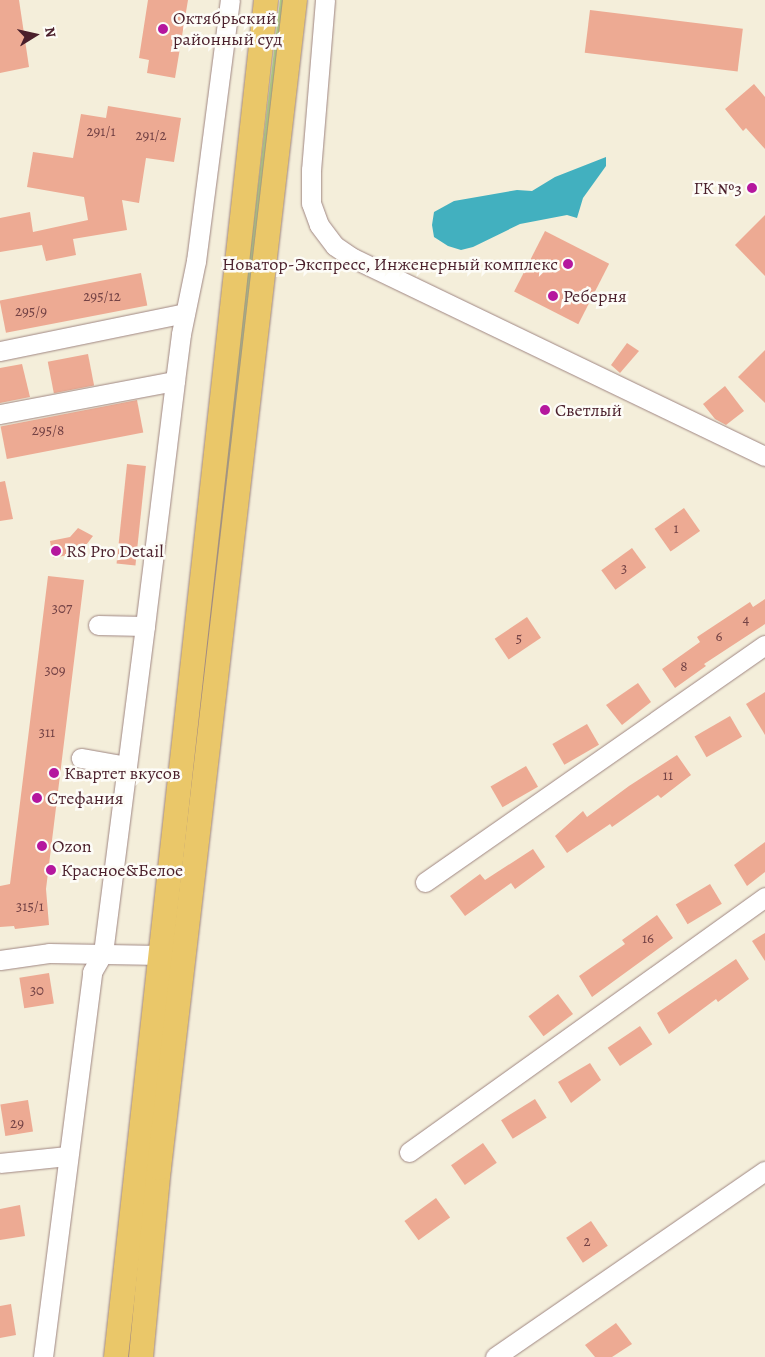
<!DOCTYPE html>
<meta charset="utf-8">
<style>
body{margin:0}
#map{position:relative;width:765px;height:1357px;overflow:hidden;background:#f4eeda;font-family:Alegreya,serif}
div>[style]{position:absolute}
[style*='--x']{left:calc(var(--x)*1px);top:calc(var(--y)*1px);width:calc(var(--w)*1px);rotate:calc(var(--a)*1deg)}
.green>*{inset:0;background:#afd882}
.water>*{inset:0;background:#42b0bf}
.building>*{inset:0;background:#edaa93;transform-origin:0 0}
.roads{filter:drop-shadow(0 0 1px #9f8682) drop-shadow(0 0 1px #9f8682)}
.minor>*{height:19px;margin:-9.5px;padding:0 9.5px;transform-origin:9.5px;border-radius:9.5px;background:#fff}
.major>*{height:24px;margin:-12px;padding:0 12px;transform-origin:12px;border-radius:12px;background:#eac769}
.dots>*{width:14px;height:14px;translate:-50% -50%;box-sizing:border-box;border:2px solid #fdfcf7;border-radius:50%}
span{translate:-50% -50%;white-space:nowrap;text-align:center;line-height:1.15;-webkit-text-stroke:5px #fdfcf7;paint-order:stroke}
.number-label{font-size:15px;color:#734245}
.number-label span{-webkit-text-stroke-width:0}
.poi-label{font-size:18px;color:#4a1f2b}
.left{translate:0 -50%;text-align:left}
.right{translate:-100% -50%;text-align:right}
.north{position:absolute;left:10px;top:10px;width:50px;height:50px;-webkit-text-stroke:4px #fdfcf7;paint-order:stroke;rotate:80deg;font-size:14px;font-weight:700;line-height:20px;text-align:center;color:#4a1f2b}
.north::after{content:'';display:block;margin:auto;width:18px;height:22px;background:#4a1f2b;clip-path:polygon(50% 0,100% 100%,50% 72%,0 100%)}
</style>
<div id="map">
<div class="green">
<i style="clip-path:polygon(280px 0,286px 0,201px 731px,194px 727px)"></i>
</div>
<div class="water">
<i style="clip-path:polygon(606px 157px,606px 166px,583px 198px,577px 218px,567px 215px,520px 224px,473px 247px,461px 250px,448px 246px,434px 237px,432px 225px,434px 212px,454px 201px,517px 190px,532px 191px,555px 177px)"></i>
</div>
<div class="building">
<i style="clip-path:polygon(0 0,19px 0,29px 67px,0 73px)"></i>
<i style="clip-path:polygon(148px 0,188px 0,175px 78px,147px 73px,149px 60px,139px 58px)"></i>
<i style="left:590px;top:10px;width:154px;height:43px;rotate:7deg"></i>
<i style="clip-path:polygon(754px 84px,765px 97px,765px 149px,746px 128px,743px 131px,725px 109px)"></i>
<i style="clip-path:polygon(108px 106px,181px 118px,174px 162px,146px 158px,139px 203px,122px 200px,127px 230px,73px 239px,76px 255px,46px 261px,42px 245px,0 252px,0 218px,30px 212px,33px 232px,88px 220px,84px 197px,27px 187px,33px 152px,73px 158px,81px 114px,106px 118px)"></i>
<i style="clip-path:polygon(765px 215px,765px 276px,735px 245px)"></i>
<i style="left:545px;top:231px;width:72px;height:68px;rotate:27deg"></i>
<i style="left:141px;top:273px;width:33px;height:144px;rotate:79deg"></i>
<i style="clip-path:polygon(627px 343px,639px 351px,620px 373px,611px 365px)"></i>
<i style="clip-path:polygon(765px 350px,765px 403px,738px 377px)"></i>
<i style="left:88px;top:354px;width:32px;height:41px;rotate:79deg"></i>
<i style="clip-path:polygon(22px 364px,30px 397px,0 403px,0 368px)"></i>
<i style="clip-path:polygon(725px 386px,744px 411px,726px 425px,715px 419px,703px 404px)"></i>
<i style="left:137px;top:400px;width:33px;height:139px;rotate:79deg"></i>
<i style="left:127px;top:464px;width:19px;height:100px;rotate:6deg"></i>
<i style="clip-path:polygon(5px 481px,13px 519px,0 521px,0 482px)"></i>
<i style="left:684px;top:508px;width:28px;height:36px;rotate:55deg"></i>
<i style="clip-path:polygon(78px 528px,93px 536px,83px 549px,73px 554px,53px 558px,50px 541px,70px 537px)"></i>
<i style="left:632px;top:548px;width:24px;height:38px;rotate:54deg"></i>
<i style="clip-path:polygon(48px 576px,84px 580px,46px 889px,49px 925px,15px 929px,14px 926px,0 927px,0 886px,10px 884px)"></i>
<i style="clip-path:polygon(765px 599px,765px 624px,704px 664px,706px 666px,675px 688px,662px 669px,700px 642px,697px 637px,750px 602px,753px 607px)"></i>
<i style="left:527px;top:617px;width:25px;height:39px;rotate:56deg"></i>
<i style="clip-path:polygon(638px 683px,651px 702px,622px 725px,606px 705px)"></i>
<i style="clip-path:polygon(765px 692px,765px 735px,746px 704px)"></i>
<i style="left:730px;top:716px;width:24px;height:41px;rotate:60deg"></i>
<i style="left:587px;top:724px;width:24px;height:40px;rotate:60deg"></i>
<i style="clip-path:polygon(677px 755px,691px 775px,661px 798px,658px 795px,612px 827px,610px 824px,567px 853px,555px 836px,583px 811px,587px 817px,629px 786px)"></i>
<i style="left:526px;top:766px;width:24px;height:41px;rotate:60deg"></i>
<i style="clip-path:polygon(765px 842px,765px 872px,747px 886px,734px 865px)"></i>
<i style="clip-path:polygon(533px 849px,545px 867px,515px 889px,511px 883px,465px 916px,450px 896px,480px 874px,485px 880px)"></i>
<i style="left:710px;top:884px;width:23px;height:40px;rotate:59deg"></i>
<i style="clip-path:polygon(657px 915px,673px 938px,592px 997px,579px 976px,625px 944px,622px 940px)"></i>
<i style="clip-path:polygon(765px 933px,765px 961px,752px 941px)"></i>
<i style="clip-path:polygon(736px 959px,749px 979px,718px 1002px,716px 999px,669px 1034px,657px 1013px)"></i>
<i style="left:49px;top:973px;width:31px;height:30px;rotate:81deg"></i>
<i style="left:558px;top:994px;width:25px;height:37px;rotate:53deg"></i>
<i style="left:640px;top:1026px;width:22px;height:39px;rotate:56deg"></i>
<i style="clip-path:polygon(590px 1063px,601px 1080px,571px 1103px,558px 1082px)"></i>
<i style="left:535px;top:1099px;width:22px;height:40px;rotate:58deg"></i>
<i style="left:28px;top:1100px;width:32px;height:28px;rotate:81deg"></i>
<i style="left:483px;top:1143px;width:24px;height:39px;rotate:55deg"></i>
<i style="left:436px;top:1198px;width:24px;height:39px;rotate:54deg"></i>
<i style="clip-path:polygon(20px 1205px,25px 1236px,0 1240px,0 1209px)"></i>
<i style="left:591px;top:1221px;width:30px;height:30px;rotate:56deg"></i>
<i style="clip-path:polygon(11px 1304px,16px 1335px,0 1338px,0 1306px)"></i>
<i style="clip-path:polygon(616px 1323px,632px 1344px,612px 1357px,595px 1357px,585px 1345px)"></i>
</div>
<div class="roads">
<div class="minor">
<i style="--x:325;--y:0;--w:171;--a:94.7"></i>
<i style="--x:311;--y:170;--w:33;--a:90"></i>
<i style="--x:311;--y:203;--w:23;--a:70"></i>
<i style="--x:319;--y:225;--w:26;--a:53"></i>
<i style="--x:335;--y:246;--w:22;--a:34"></i>
<i style="--x:353;--y:258;--w:457;--a:25.7"></i>
<i style="--x:0;--y:351;--w:189;--a:-11.6"></i>
<i style="--x:0;--y:414;--w:178;--a:-10.7"></i>
<i style="--x:175;--y:381;--w:47;--a:-82.7"></i>
<i style="--x:181;--y:334;--w:75;--a:-78.4"></i>
<i style="--x:196;--y:261;--w:263;--a:-82.6"></i>
<i style="--x:98;--y:625;--w:47;--a:1.2"></i>
<i style="--x:145;--y:626;--w:141;--a:97.3"></i>
<i style="--x:145;--y:626;--w:247;--a:-83"></i>
<i style="--x:425;--y:882;--w:414;--a:-34.9"></i>
<i style="--x:0;--y:960;--w:49;--a:-8.1"></i>
<i style="--x:49;--y:953;--w:112;--a:1"></i>
<i style="--x:409;--y:1152;--w:438;--a:-35.6"></i>
<i style="--x:0;--y:1163;--w:68;--a:-5.9"></i>
<i style="--x:43;--y:1357;--w:388;--a:-82.7"></i>
<i style="--x:92;--y:972;--w:22;--a:-60"></i>
<i style="--x:103;--y:953;--w:189;--a:-82.7"></i>
<i style="--x:127;--y:766;--w:47;--a:-170.1"></i>
<i style="--x:495;--y:1357;--w:328;--a:-34.6"></i>
</div>
<div class="major">
<i style="--x:116;--y:1357;--w:1365;--a:-83.69"></i>
<i style="--x:141;--y:1357;--w:190;--a:-84.6"></i>
<i style="--x:159;--y:1168;--w:1176;--a:-83.36"></i>
</div>
</div>
<div class="dots">
<i style="left:163px;top:29px;background:#b5179e"></i>
<i style="left:752px;top:188px;background:#b5179e"></i>
<i style="left:568px;top:264px;background:#b5179e"></i>
<i style="left:553px;top:296px;background:#b5179e"></i>
<i style="left:545px;top:410px;background:#b5179e"></i>
<i style="left:56px;top:551px;background:#b5179e"></i>
<i style="left:54px;top:773px;background:#b5179e"></i>
<i style="left:37px;top:798px;background:#b5179e"></i>
<i style="left:42px;top:846px;background:#b5179e"></i>
<i style="left:51px;top:870px;background:#b5179e"></i>
</div>
<div class="number-label">
<span style="left:101px;top:132px">291/1</span>
<span style="left:151px;top:136px">291/2</span>
<span style="left:102px;top:297px">295/12</span>
<span style="left:31px;top:312px">295/9</span>
<span style="left:48px;top:431px">295/8</span>
<span style="left:676px;top:529px">1</span>
<span style="left:624px;top:569px">3</span>
<span style="left:62px;top:609px">307</span>
<span style="left:746px;top:620px">4</span>
<span style="left:719px;top:637px">6</span>
<span style="left:519px;top:639px">5</span>
<span style="left:684px;top:667px">8</span>
<span style="left:55px;top:671px">309</span>
<span style="left:47px;top:733px">311</span>
<span style="left:668px;top:776px">11</span>
<span style="left:30px;top:907px">315/1</span>
<span style="left:648px;top:939px">16</span>
<span style="left:37px;top:991px">30</span>
<span style="left:17px;top:1124px">29</span>
<span style="left:587px;top:1242px">2</span>
</div>
<div class="poi-label">
<span class="left" style="left:173px;top:29px">Октябрьский<br>районный суд</span>
<span class="right" style="left:742px;top:188px">ГК №3</span>
<span class="right" style="left:558px;top:264px">Новатор-Экспресс, Инженерный комплекс</span>
<span class="left" style="left:563px;top:296px">Реберня</span>
<span class="left" style="left:555px;top:410px">Светлый</span>
<span class="left" style="left:66px;top:551px">RS Pro Detail</span>
<span class="left" style="left:64px;top:773px">Квартет вкусов</span>
<span class="left" style="left:47px;top:798px">Стефания</span>
<span class="left" style="left:52px;top:846px">Ozon</span>
<span class="left" style="left:61px;top:870px">Красное&amp;Белое</span>
</div>
<div class="north">N</div>
</div>
